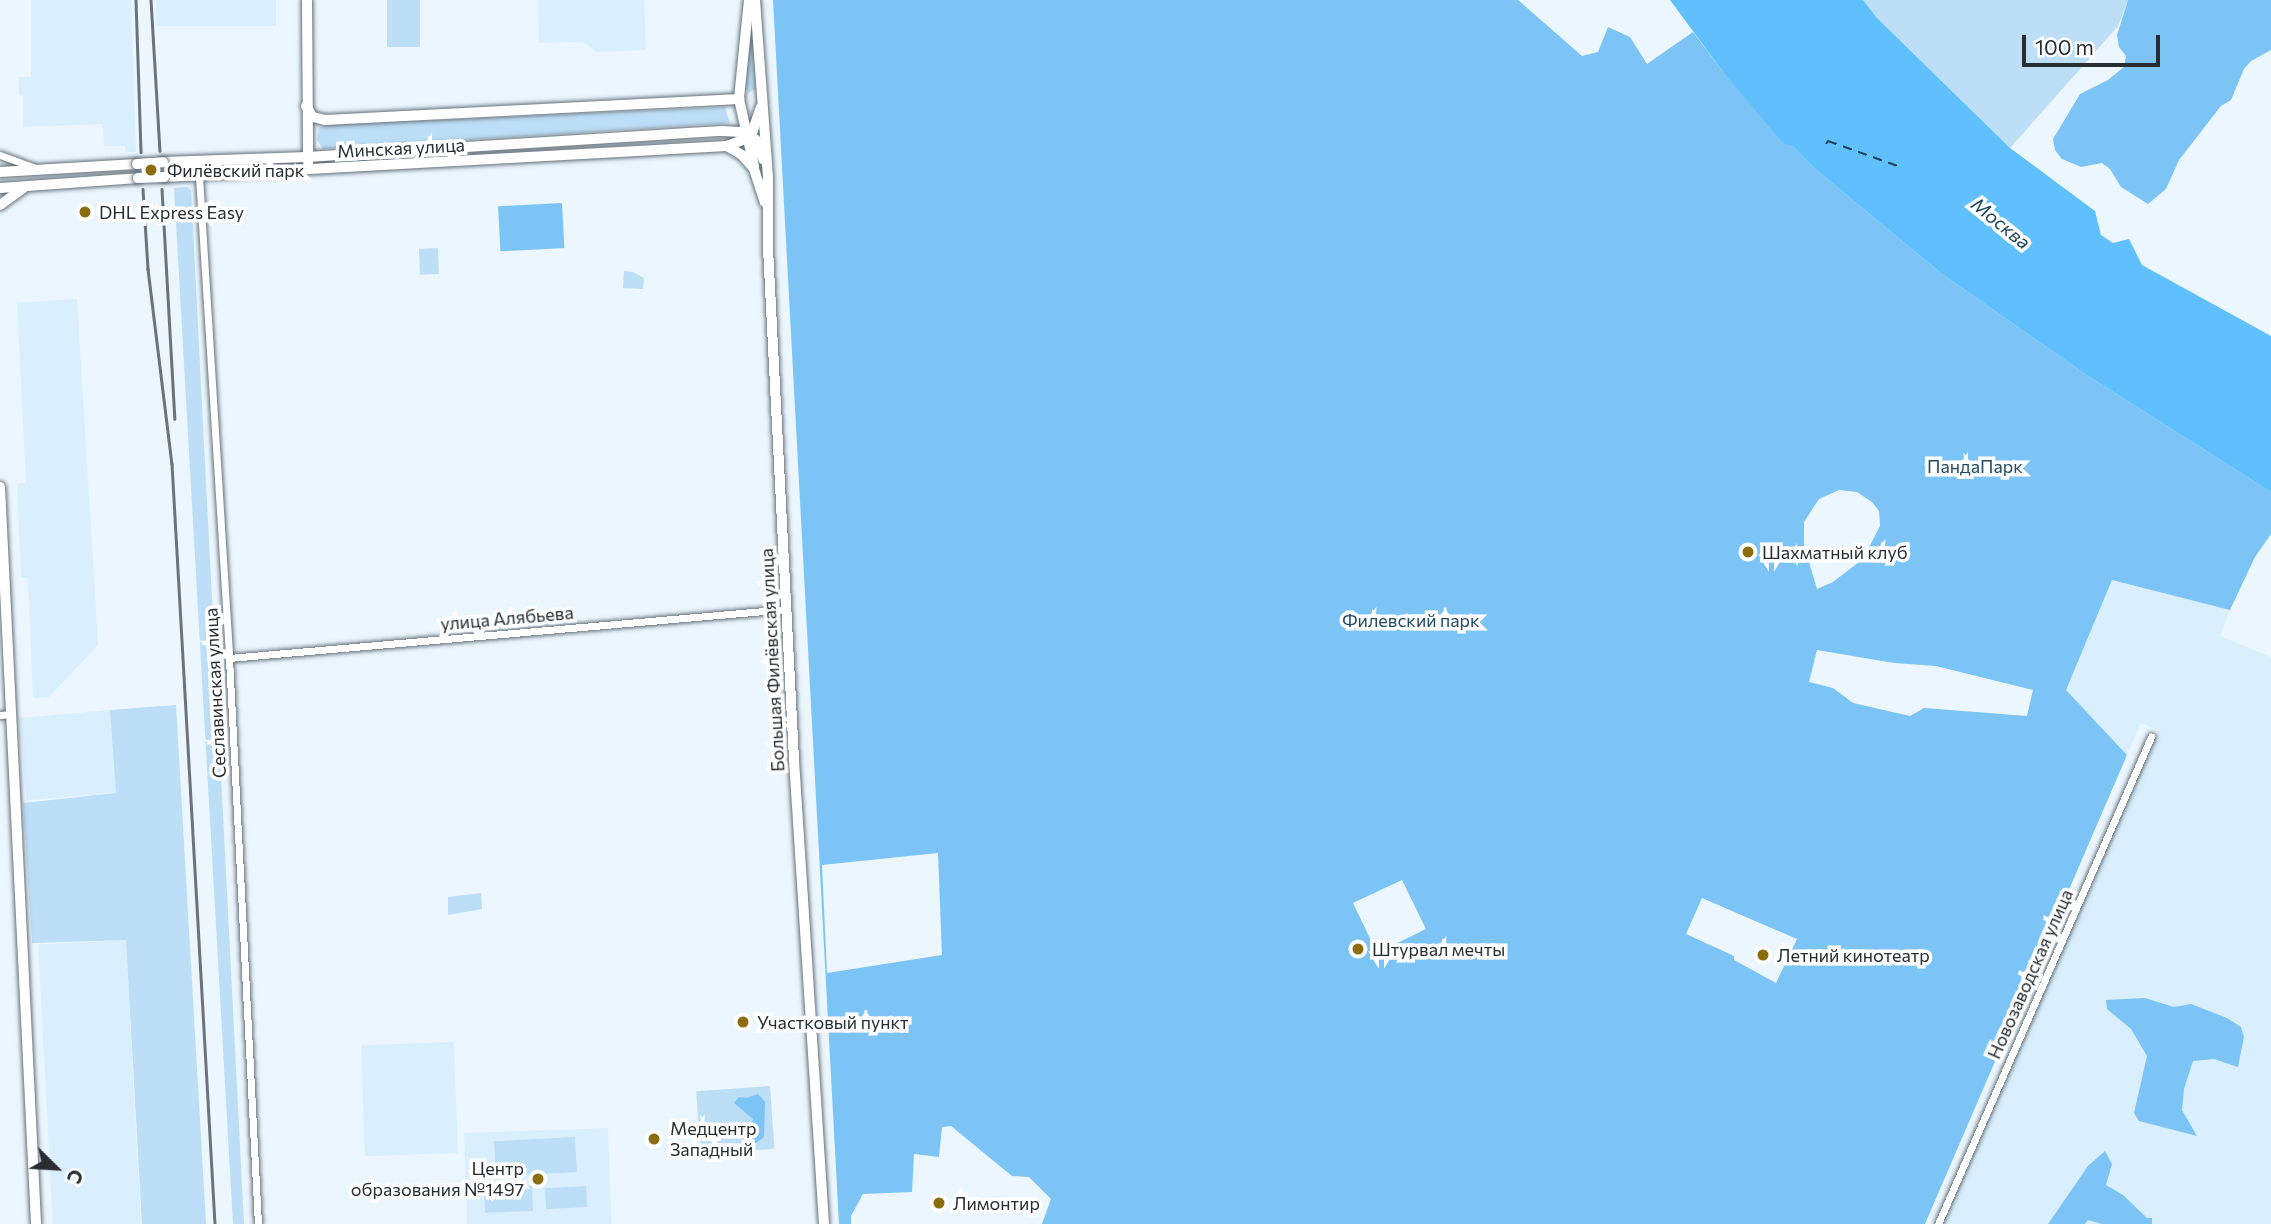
<!DOCTYPE html>
<meta charset="utf-8">
<style>
body{margin:0}
#map{position:relative;width:2271px;height:1224px;overflow:hidden;background:#ebf6fe;font-family:Commissioner,sans-serif}
div>[style]{position:absolute}
[style*='--x']{left:calc(var(--x)*1px);top:calc(var(--y)*1px);width:calc(var(--w)*1px);rotate:calc(var(--a)*1deg)}
.built>*{inset:0;background:#daeffe;transform-origin:0 0}
.green>*{inset:0;background:#bcdef6;transform-origin:0 0}
.forest>*{inset:0;background:#7bc4f5;transform-origin:0 0}
.water>*{inset:0;background:#60c0fe}
.ferry>*{height:2px;margin-top:-1px;transform-origin:0;background:repeating-linear-gradient(90deg,#1a425b 0 9px,transparent 0 16px)}
.roads{filter:drop-shadow(0 0 2px #657179) drop-shadow(0 0 2px #657179)}
.street>*{height:7px;margin:-3.5px;padding:0 3.5px;transform-origin:3.5px;border-radius:3.5px;background:#fff}
.secondary>*{height:10px;margin:-5px;padding:0 5px;transform-origin:5px;border-radius:5px;background:#fff}
.rail>*{height:2.5px;margin:-1.25px;padding:0 1.25px;transform-origin:1.25px;border-radius:1.25px;background:#6c7479}
.bridges{filter:drop-shadow(0 0 2px #657179) drop-shadow(0 0 2px #657179)}
.secondary-bridge>*{height:10px;margin:-5px;padding:0 5px;transform-origin:5px;border-radius:5px;background:#fff}
.dots>*{width:19px;height:19px;translate:-50% -50%;box-sizing:border-box;border:4px solid #fff;border-radius:50%}
span{translate:-50% -50%;white-space:nowrap;text-align:center;line-height:1.15;-webkit-text-stroke:7px #fff;paint-order:stroke}
.street-label{font-size:18px;color:#282d31}
.poi-label{font-size:18px;color:#282d31}
.left{translate:0 -50%;text-align:left}
.right{translate:-100% -50%;text-align:right}
.park-label{font-size:18px;color:#234b64}
.water-label{font-size:19px;color:#1a425b;font-style:italic}
.north{position:absolute;left:21px;top:1133px;width:70px;height:70px;-webkit-text-stroke:5px #fff;paint-order:stroke;rotate:114deg;font-size:19px;font-weight:700;line-height:28px;text-align:center;color:#282d31}
.north::after{content:'';display:block;margin:auto;width:24px;height:32px;background:#282d31;clip-path:polygon(50% 0,100% 100%,50% 72%,0 100%)}
.scale{position:absolute;left:2022px;top:35px;width:138px;height:32px;box-sizing:border-box;border:4px solid #282d31;border-top:0;padding-left:9px;font-size:21px;line-height:24px;white-space:nowrap;color:#282d31;-webkit-text-stroke:5px #fff;paint-order:stroke}
</style>
<div id="map">
<div class="built">
<i style="clip-path:polygon(31px 0,131px 0,136px 152px,125px 152px,125px 146px,104px 146px,103px 124px,23px 127px,23px 96px,19px 95px,19px 77px,31px 77px)"></i>
<i style="left:156px;top:0;width:120px;height:26px"></i>
<i style="clip-path:polygon(538px 0,644px 0,646px 50px,596px 52px,583px 42px,539px 43px)"></i>
<i style="clip-path:polygon(77px 299px,98px 645px,49px 697px,33px 698px,28px 578px,21px 578px,17px 484px,26px 483px,17px 303px)"></i>
<i style="clip-path:polygon(2112px 579px,2230px 610px,2220px 636px,2271px 657px,2271px 1224px,1942px 1224px,2158px 730px,2141px 723px,2127px 755px,2066px 690px)"></i>
<i style="left:110px;top:710px;width:83px;height:91px;rotate:85deg"></i>
<i style="left:126px;top:940px;width:284px;height:88px;rotate:87deg"></i>
<i style="left:454px;top:1042px;width:111px;height:93px;rotate:88deg"></i>
<i style="left:608px;top:1128px;width:96px;height:144px;rotate:88deg"></i>
</div>
<div class="green">
<i style="left:387px;top:0;width:33px;height:47px"></i>
<i style="clip-path:polygon(1863px 0,2128px 0,2118px 26px,2010px 148px,1877px 18px)"></i>
<i style="clip-path:polygon(753px 12px,756px 89px,748px 93px,745px 80px)"></i>
<i style="clip-path:polygon(725px 107px,730px 123px,323px 149px,317px 140px,319px 128px,326px 125px)"></i>
<i style="clip-path:polygon(187px 187px,191px 190px,244px 1224px,233px 1224px,174px 188px)"></i>
<i style="left:438px;top:248px;width:26px;height:19px;rotate:88deg"></i>
<i style="clip-path:polygon(624px 271px,633px 272px,644px 278px,643px 289px,623px 288px)"></i>
<i style="clip-path:polygon(176px 705px,206px 1224px,142px 1224px,126px 940px,32px 943px,23px 803px,116px 793px,110px 710px)"></i>
<i style="clip-path:polygon(481px 893px,482px 909px,448px 915px,448px 897px)"></i>
<i style="left:770px;top:1086px;width:63px;height:74px;rotate:86deg"></i>
<i style="left:575px;top:1137px;width:35px;height:81px;rotate:87deg"></i>
<i style="left:532px;top:1186px;width:25px;height:48px;rotate:88deg"></i>
<i style="left:586px;top:1186px;width:21px;height:41px;rotate:87deg"></i>
</div>
<div class="forest">
<i style="clip-path:polygon(evenodd,773px 0,1518px 0,1582px 56px,1598px 52px,1608px 27px,1630px 37px,1647px 64px,1693px 32px,1721px 69px,1814px 168px,1942px 274px,2088px 376px,2271px 492px,2271px 534px,2255px 557px,2230px 610px,2112px 580px,2066px 690px,2127px 755px,1925px 1224px,1042px 1224px,1051px 1199px,1029px 1177px,1012px 1176px,951px 1126px,942px 1127px,939px 1157px,914px 1154px,912px 1192px,863px 1194px,851px 1216px,851px 1224px,839px 1224px,773px 0,1839px 490px,1857px 492px,1872px 502px,1879px 511px,1880px 526px,1863px 559px,1833px 582px,1817px 589px,1804px 545px,1804px 522px,1819px 499px,1839px 490px,773px 0,1817px 650px,1894px 663px,1936px 666px,2033px 690px,2027px 716px,1924px 708px,1910px 716px,1853px 703px,1833px 688px,1809px 682px,1817px 650px,773px 0,938px 853px,942px 955px,827px 973px,822px 865px,938px 853px,773px 0,1402px 880px,1426px 929px,1377px 953px,1353px 903px,1402px 880px,773px 0,1702px 898px,1797px 939px,1776px 983px,1734px 960px,1734px 956px,1686px 934px,1702px 898px)"></i>
<i style="clip-path:polygon(2128px 0,2271px 0,2271px 50px,2251px 61px,2244px 69px,2231px 100px,2221px 106px,2179px 160px,2166px 189px,2148px 204px,2121px 187px,2110px 169px,2102px 163px,2081px 167px,2062px 159px,2055px 150px,2053px 139px,2080px 94px,2108px 80px,2124px 67px,2126px 56px,2119px 47px,2117px 35px)"></i>
<i style="left:562px;top:203px;width:45px;height:64px;rotate:87deg"></i>
<i style="clip-path:polygon(2145px 998px,2174px 1007px,2191px 1004px,2227px 1018px,2241px 1027px,2244px 1037px,2238px 1067px,2214px 1059px,2193px 1061px,2184px 1089px,2182px 1110px,2197px 1136px,2139px 1121px,2134px 1113px,2147px 1056px,2131px 1029px,2107px 1009px,2106px 1000px)"></i>
<i style="clip-path:polygon(758px 1094px,765px 1102px,764px 1137px,756px 1143px,742px 1140px,740px 1136px,750px 1132px,753px 1119px,734px 1103px,739px 1097px,746px 1098px)"></i>
<i style="clip-path:polygon(2105px 1151px,2112px 1164px,2106px 1185px,2123px 1195px,2147px 1218px,2152px 1218px,2152px 1224px,2102px 1224px,2088px 1220px,2085px 1224px,2048px 1224px,2088px 1166px)"></i>
</div>
<div class="water">
<i style="clip-path:polygon(1670px 0,1863px 0,1877px 18px,2010px 148px,2095px 211px,2101px 235px,2113px 243px,2129px 239px,2142px 265px,2271px 336px,2271px 492px,2088px 376px,1942px 274px,1814px 168px,1793px 146px,1783px 143px,1721px 69px)"></i>
</div>
<div class="ferry">
<i style="--x:1826;--y:144;--w:4;--a:-56"></i>
<i style="--x:1828;--y:141;--w:74;--a:19.7"></i>
</div>
<div class="roads">
<div class="street">
<i style="--x:0;--y:155;--w:35;--a:20"></i>
<i style="--x:198;--y:161;--w:498;--a:86.4"></i>
<i style="--x:229;--y:658;--w:567;--a:87.07"></i>
<i style="--x:229;--y:658;--w:560;--a:-5.02"></i>
<i style="--x:0;--y:715;--w:12;--a:-5"></i>
<i style="--x:1938;--y:1224;--w:532;--a:-66.38"></i>
</div>
<div class="secondary">
<i style="--x:307;--y:0;--w:162;--a:89.6"></i>
<i style="--x:749;--y:0;--w:100;--a:95.8"></i>
<i style="--x:739;--y:99;--w:69;--a:77.4"></i>
<i style="--x:755;--y:0;--w:178;--a:85.8"></i>
<i style="--x:768;--y:178;--w:70;--a:90"></i>
<i style="--x:768;--y:248;--w:513;--a:87.09"></i>
<i style="--x:794;--y:760;--w:465;--a:86.3"></i>
<i style="--x:306;--y:106;--w:13;--a:58"></i>
<i style="--x:313;--y:117;--w:12;--a:14"></i>
<i style="--x:325;--y:120;--w:415;--a:-2.9"></i>
<i style="--x:727;--y:146;--w:19;--a:-21"></i>
<i style="--x:745;--y:139;--w:12;--a:-48"></i>
<i style="--x:753;--y:130;--w:24;--a:-71"></i>
<i style="--x:163;--y:162;--w:144;--a:-2"></i>
<i style="--x:307;--y:157;--w:416;--a:-3.6"></i>
<i style="--x:722;--y:131;--w:18;--a:3"></i>
<i style="--x:740;--y:132;--w:17;--a:25"></i>
<i style="--x:755;--y:139;--w:22;--a:68"></i>
<i style="--x:0;--y:172;--w:137;--a:-3.3"></i>
<i style="--x:164;--y:177;--w:564;--a:-3.15"></i>
<i style="--x:727;--y:146;--w:17;--a:31"></i>
<i style="--x:742;--y:155;--w:18;--a:49"></i>
<i style="--x:754;--y:169;--w:35;--a:72"></i>
<i style="--x:0;--y:188;--w:138;--a:-4.1"></i>
<i style="--x:0;--y:205;--w:29;--a:-36"></i>
<i style="--x:0;--y:487;--w:738;--a:87.2"></i>
</div>
</div>
<div class="rail">
<i style="--x:136;--y:0;--w:152;--a:88.1"></i>
<i style="--x:151;--y:0;--w:151;--a:86.6"></i>
<i style="--x:143;--y:189;--w:80;--a:86.4"></i>
<i style="--x:148;--y:269;--w:196;--a:83"></i>
<i style="--x:172;--y:464;--w:761;--a:86.76"></i>
<i style="--x:162;--y:189;--w:230;--a:86.8"></i>
</div>
<div class="bridges">
<div class="secondary-bridge">
<i style="--x:137;--y:164;--w:26;--a:-4"></i>
<i style="--x:138;--y:178;--w:26;--a:-2"></i>
</div>
</div>
<div class="dots">
<i style="left:151px;top:170px;background:#8b6d0f"></i>
<i style="left:85px;top:212px;background:#8b6d0f"></i>
<i style="left:1748px;top:552px;background:#8b6d0f"></i>
<i style="left:1358px;top:949px;background:#8b6d0f"></i>
<i style="left:1763px;top:955px;background:#8b6d0f"></i>
<i style="left:743px;top:1022px;background:#8b6d0f"></i>
<i style="left:654px;top:1139px;background:#8b6d0f"></i>
<i style="left:538px;top:1179px;background:#8b6d0f"></i>
<i style="left:939px;top:1203px;background:#8b6d0f"></i>
</div>
<div class="street-label">
<span style="left:401px;top:148px;rotate:-3deg">Минская улица</span>
<span style="left:507px;top:618px;rotate:-5deg">улица Алябьева</span>
<span style="left:772px;top:660px;rotate:-93deg">Большая Филёвская улица</span>
<span style="left:215px;top:693px;rotate:-93deg">Сеславинская улица</span>
<span style="left:2030px;top:974px;rotate:-66deg">Новозаводская улица</span>
</div>
<div class="poi-label">
<span class="left" style="left:167px;top:170px">Филёвский парк</span>
<span class="left" style="left:99px;top:212px">DHL Express Easy</span>
<span class="left" style="left:1762px;top:552px">Шахматный клуб</span>
<span class="left" style="left:1372px;top:949px">Штурвал мечты</span>
<span class="left" style="left:1777px;top:955px">Летний кинотеатр</span>
<span class="left" style="left:757px;top:1022px">Участковый пункт</span>
<span class="left" style="left:670px;top:1139px">Медцентр<br>Западный</span>
<span class="right" style="left:524px;top:1179px">Центр<br>образования №1497</span>
<span class="left" style="left:953px;top:1203px">Лимонтир</span>
</div>
<div class="park-label">
<span style="left:1975px;top:466px">ПандаПарк</span>
<span style="left:1411px;top:620px">Филевский парк</span>
</div>
<div class="water-label">
<span style="left:2001px;top:223px;rotate:39deg">Москва</span>
</div>
<div class="north">С</div>
<div class="scale">100 m</div>
</div>
